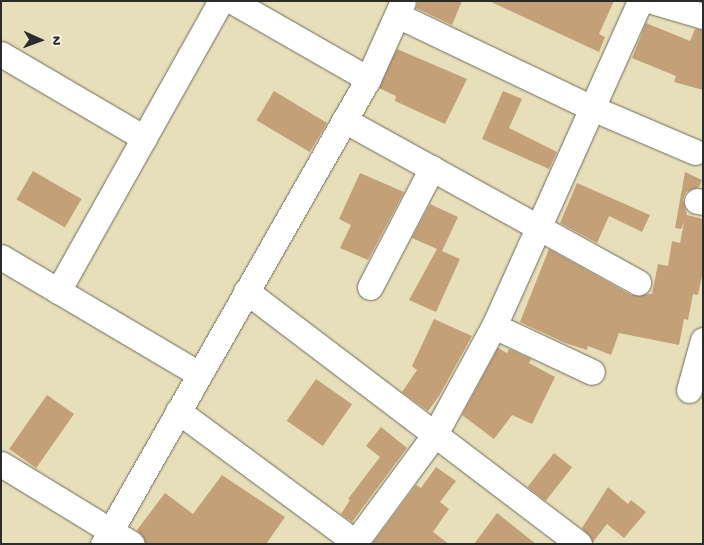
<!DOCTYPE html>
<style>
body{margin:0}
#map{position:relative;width:704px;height:545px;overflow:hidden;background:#e7dfb9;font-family:"Gochi Hand",sans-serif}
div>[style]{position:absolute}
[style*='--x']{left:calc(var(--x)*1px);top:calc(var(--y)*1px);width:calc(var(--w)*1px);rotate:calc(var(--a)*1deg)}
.building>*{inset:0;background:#c4a078;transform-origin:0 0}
.roads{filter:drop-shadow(0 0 1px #6d6a5d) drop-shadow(0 0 1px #6d6a5d)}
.minor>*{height:25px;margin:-12.5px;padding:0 12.5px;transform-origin:12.5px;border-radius:12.5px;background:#fff}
span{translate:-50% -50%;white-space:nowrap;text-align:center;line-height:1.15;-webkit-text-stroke:4px #fcf5e5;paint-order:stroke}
.frame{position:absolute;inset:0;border:2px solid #2b2b2b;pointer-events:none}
.north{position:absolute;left:15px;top:15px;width:50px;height:50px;-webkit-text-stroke:4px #fcf5e5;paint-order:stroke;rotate:92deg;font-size:14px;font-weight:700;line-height:20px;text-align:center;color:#2b2b2b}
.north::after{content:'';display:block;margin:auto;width:18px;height:22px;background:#2b2b2b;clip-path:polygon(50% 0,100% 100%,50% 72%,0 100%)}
</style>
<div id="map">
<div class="building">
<i style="clip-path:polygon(418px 1px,462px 1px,452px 25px,416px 8px)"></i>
<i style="clip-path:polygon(489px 1px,614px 1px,599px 34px,605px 37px,599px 52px)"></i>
<i style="clip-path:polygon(646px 23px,690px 41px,695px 29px,703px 30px,703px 90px,674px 82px,676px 76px,632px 58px)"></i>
<i style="clip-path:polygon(397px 49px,467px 79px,445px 124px,395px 101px,396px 96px,379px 88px)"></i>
<i style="left:274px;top:91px;width:62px;height:34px;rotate:31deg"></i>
<i style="clip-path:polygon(503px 91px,522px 99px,509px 128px,557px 152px,549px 169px,482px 139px)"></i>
<i style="left:33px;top:171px;width:56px;height:33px;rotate:30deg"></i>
<i style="clip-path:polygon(685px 172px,702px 180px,699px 187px,686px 192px,683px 199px,687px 215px,703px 219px,703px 271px,698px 295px,693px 294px,688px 320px,684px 319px,679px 345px,619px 333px,611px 355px,588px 346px,587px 350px,565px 343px,520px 322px,549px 249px,631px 295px,652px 294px,658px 264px,668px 266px,672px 241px,680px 243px,684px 222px,681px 229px,675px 228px)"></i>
<i style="clip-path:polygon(360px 173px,404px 192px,368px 260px,340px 248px,351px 225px,339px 219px)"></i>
<i style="clip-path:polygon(577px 183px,650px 215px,642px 232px,609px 216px,597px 243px,560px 223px)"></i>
<i style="clip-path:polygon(430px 204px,458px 217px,442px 251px,460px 259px,436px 312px,409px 300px,437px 249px,412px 238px)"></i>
<i style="clip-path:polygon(434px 319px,472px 336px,439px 396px,428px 411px,402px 392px,417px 370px,412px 366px)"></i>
<i style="clip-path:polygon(498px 348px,507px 353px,509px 349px,531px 359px,529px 363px,555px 377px,532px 424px,512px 415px,494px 439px,462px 415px)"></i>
<i style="left:316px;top:379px;width:44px;height:51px;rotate:35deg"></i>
<i style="left:47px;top:395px;width:33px;height:66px;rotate:35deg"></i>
<i style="clip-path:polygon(381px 427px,407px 448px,352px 522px,341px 514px,350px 500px,348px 499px,380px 457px,366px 446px)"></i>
<i style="left:554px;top:453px;width:23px;height:43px;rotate:38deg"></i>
<i style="clip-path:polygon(436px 467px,456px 481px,440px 502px,449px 509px,433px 532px,449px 544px,372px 544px,416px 485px,421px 488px)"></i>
<i style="clip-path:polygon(222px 475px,285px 517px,266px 544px,146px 544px,137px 530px,165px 493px,193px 514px)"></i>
<i style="clip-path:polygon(608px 487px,628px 504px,631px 500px,646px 512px,624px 538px,607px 524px,593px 542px,582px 528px)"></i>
<i style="clip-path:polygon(497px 513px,536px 544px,474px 544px)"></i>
</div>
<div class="roads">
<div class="minor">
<i style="--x:232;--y:1;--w:157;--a:29.8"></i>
<i style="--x:652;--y:1;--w:53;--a:16.4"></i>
<i style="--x:397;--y:15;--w:216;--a:25.5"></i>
<i style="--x:592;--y:108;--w:112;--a:23.1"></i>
<i style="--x:1;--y:54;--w:166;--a:30.4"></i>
<i style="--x:344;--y:120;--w:336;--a:28.9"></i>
<i style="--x:697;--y:201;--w:6;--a:9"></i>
<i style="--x:1;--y:257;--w:230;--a:30.6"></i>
<i style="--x:370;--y:287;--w:134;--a:-62.5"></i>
<i style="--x:58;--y:291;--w:333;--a:-60.7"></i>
<i style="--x:246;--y:291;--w:418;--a:37.2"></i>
<i style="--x:494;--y:326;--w:108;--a:25.1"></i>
<i style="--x:689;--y:390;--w:52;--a:-74.4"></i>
<i style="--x:178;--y:411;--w:224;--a:36.5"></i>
<i style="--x:1;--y:464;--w:153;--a:31.4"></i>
<i style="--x:103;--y:544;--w:535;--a:-60.32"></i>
<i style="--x:368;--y:79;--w:85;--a:-65.8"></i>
<i style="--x:354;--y:544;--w:137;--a:-53.6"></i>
<i style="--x:435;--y:434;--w:123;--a:-61.4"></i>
<i style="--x:494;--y:326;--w:356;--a:-65.8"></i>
</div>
</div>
<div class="frame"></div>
<div class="north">N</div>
</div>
